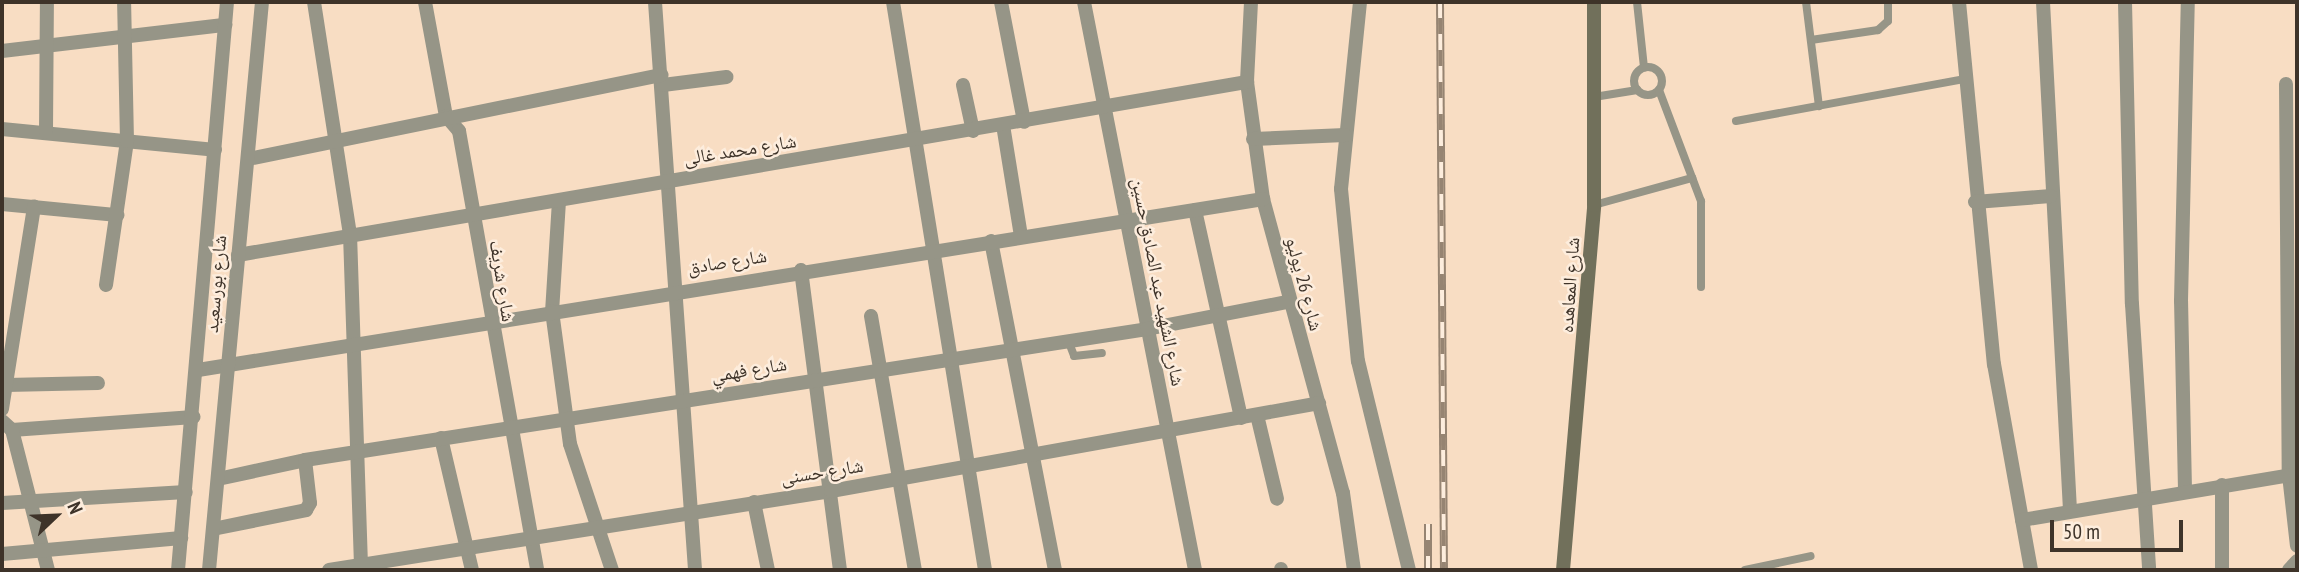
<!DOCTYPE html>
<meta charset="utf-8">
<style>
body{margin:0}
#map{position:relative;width:2299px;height:572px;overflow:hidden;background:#f8ddc3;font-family:"PT Sans Narrow","Noto Naskh Arabic",sans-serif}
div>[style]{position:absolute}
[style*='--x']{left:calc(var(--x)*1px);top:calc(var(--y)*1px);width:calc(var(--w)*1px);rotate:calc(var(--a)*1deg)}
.service>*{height:8px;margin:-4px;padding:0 4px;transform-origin:4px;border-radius:4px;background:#969587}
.service>.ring{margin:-4px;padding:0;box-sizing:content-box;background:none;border:8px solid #969587;border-radius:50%}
.minor>*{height:14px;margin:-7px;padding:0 7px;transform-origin:7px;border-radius:7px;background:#969587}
.tertiary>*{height:14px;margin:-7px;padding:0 7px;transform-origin:7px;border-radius:7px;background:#969587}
.secondary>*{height:14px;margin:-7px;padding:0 7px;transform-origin:7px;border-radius:7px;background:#71705b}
.rail>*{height:8px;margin-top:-4px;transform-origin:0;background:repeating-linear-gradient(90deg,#fdeddd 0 16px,#968472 0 32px);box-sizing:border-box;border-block:2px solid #968472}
span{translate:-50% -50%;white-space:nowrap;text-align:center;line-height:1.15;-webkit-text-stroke:5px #fdeddd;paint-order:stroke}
.street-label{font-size:19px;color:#3e3329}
.frame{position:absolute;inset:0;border:4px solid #3e3329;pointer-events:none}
.north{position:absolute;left:21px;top:481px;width:70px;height:70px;-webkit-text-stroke:5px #fdeddd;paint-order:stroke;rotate:67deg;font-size:19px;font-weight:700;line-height:28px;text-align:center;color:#3e3329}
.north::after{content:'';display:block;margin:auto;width:24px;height:32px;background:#3e3329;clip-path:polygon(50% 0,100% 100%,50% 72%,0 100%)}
.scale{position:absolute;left:2050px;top:520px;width:133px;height:32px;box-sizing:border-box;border:4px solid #3e3329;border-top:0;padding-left:9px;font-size:21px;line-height:24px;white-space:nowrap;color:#3e3329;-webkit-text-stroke:5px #fdeddd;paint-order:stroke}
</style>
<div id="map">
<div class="service">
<i style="--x:1637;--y:2;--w:66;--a:83.9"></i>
<i style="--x:1806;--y:2;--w:105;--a:82.9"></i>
<i style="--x:1811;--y:40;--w:68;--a:-8.5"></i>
<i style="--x:1878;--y:30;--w:13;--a:-42"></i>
<i style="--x:1888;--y:21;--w:19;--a:-90"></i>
<i class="ring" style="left:1634px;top:67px;width:20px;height:20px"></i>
<i style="--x:1659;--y:90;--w:119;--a:69.3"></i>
<i style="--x:1701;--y:201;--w:86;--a:90"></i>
<i style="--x:1594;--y:97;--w:44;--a:-9.2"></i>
<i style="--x:1736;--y:121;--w:233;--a:-10.4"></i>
<i style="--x:1594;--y:205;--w:102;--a:-15.4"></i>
<i style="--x:1068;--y:340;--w:17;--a:69"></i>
<i style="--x:1074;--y:356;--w:28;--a:-6"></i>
<i style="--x:1745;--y:570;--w:67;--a:-12"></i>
</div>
<div class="minor">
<i style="--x:314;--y:2;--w:235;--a:81.2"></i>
<i style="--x:350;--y:234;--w:330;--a:88.1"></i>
<i style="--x:425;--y:2;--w:116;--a:79.6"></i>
<i style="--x:446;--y:116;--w:20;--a:49"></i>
<i style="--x:459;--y:131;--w:446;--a:79.9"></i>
<i style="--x:655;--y:2;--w:569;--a:85.97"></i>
<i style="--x:893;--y:2;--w:575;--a:80.8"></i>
<i style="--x:1001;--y:2;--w:122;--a:79.1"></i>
<i style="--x:1084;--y:2;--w:579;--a:78.94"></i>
<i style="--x:1251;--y:2;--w:80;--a:92.9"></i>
<i style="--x:1247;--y:82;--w:118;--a:82.2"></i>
<i style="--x:1263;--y:199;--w:305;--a:74.8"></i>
<i style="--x:1343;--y:493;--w:78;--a:81.9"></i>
<i style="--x:1360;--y:2;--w:188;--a:95.8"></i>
<i style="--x:1341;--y:189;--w:173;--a:84.4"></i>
<i style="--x:1358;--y:361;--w:215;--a:76.3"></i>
<i style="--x:1959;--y:2;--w:364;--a:84.5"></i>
<i style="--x:1994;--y:364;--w:209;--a:79.8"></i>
<i style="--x:2043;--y:2;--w:510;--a:86.96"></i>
<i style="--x:2125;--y:2;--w:302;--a:88.7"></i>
<i style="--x:2132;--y:304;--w:267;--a:86.3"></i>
<i style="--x:2;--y:51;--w:225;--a:-6.7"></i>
<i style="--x:2286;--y:84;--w:391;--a:89.6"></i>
<i style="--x:2289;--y:475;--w:71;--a:83.6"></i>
<i style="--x:663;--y:85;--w:64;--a:-7.2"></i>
<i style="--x:963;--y:85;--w:47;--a:77.7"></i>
<i style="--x:1003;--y:125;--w:112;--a:80.8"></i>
<i style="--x:2;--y:129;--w:214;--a:5.6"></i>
<i style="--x:46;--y:132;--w:130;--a:-89.6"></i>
<i style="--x:1253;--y:139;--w:92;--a:-2.5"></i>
<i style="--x:248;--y:159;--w:422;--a:-11.5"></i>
<i style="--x:559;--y:201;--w:110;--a:93.6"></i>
<i style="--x:552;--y:311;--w:134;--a:82.3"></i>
<i style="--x:570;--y:444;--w:133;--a:71.6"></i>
<i style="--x:1975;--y:202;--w:76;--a:-4.5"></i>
<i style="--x:2;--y:204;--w:116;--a:5.5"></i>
<i style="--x:1195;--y:210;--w:213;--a:77.5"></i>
<i style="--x:991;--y:241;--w:335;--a:79"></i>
<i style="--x:238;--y:255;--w:1024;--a:-9.73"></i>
<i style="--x:801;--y:270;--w:303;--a:82.6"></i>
<i style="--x:106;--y:285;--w:146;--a:-81.7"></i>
<i style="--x:127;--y:141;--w:139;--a:-91.2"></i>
<i style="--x:871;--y:316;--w:258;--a:80.2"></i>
<i style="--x:198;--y:370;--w:1079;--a:-9.12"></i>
<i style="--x:6;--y:385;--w:92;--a:-1.2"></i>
<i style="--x:2;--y:409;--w:205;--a:-81"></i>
<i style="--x:1257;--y:415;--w:86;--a:76.6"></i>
<i style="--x:2;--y:421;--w:13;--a:42"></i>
<i style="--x:12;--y:430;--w:182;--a:-4.1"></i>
<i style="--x:12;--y:430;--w:145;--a:75.6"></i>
<i style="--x:441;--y:438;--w:136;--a:76.8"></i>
<i style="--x:218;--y:479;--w:89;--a:-12.3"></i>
<i style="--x:305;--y:460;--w:852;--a:-8.84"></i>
<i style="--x:1147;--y:329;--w:143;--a:-10.9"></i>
<i style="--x:2185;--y:490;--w:189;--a:-91.2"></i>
<i style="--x:2181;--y:301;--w:299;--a:-88.7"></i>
<i style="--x:754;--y:502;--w:69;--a:78.4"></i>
<i style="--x:2;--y:503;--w:184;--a:-3.4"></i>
<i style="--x:2022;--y:520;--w:278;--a:-9.5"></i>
<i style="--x:213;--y:529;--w:95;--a:-11.5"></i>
<i style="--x:306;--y:510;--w:8;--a:-60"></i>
<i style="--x:310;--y:503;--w:43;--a:-96.6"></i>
<i style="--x:2;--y:554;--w:180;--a:-5.1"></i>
<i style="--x:1281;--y:569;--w:1;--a:90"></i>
<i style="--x:329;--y:570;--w:508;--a:-8.94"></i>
<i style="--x:831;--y:491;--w:496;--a:-10.2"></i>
<i style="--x:2222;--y:570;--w:85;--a:-90"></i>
<i style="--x:2289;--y:570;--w:12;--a:-48"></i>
</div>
<div class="tertiary">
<i style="--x:178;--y:570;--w:570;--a:-85.07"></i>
<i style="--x:209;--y:570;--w:570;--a:-84.67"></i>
</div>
<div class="secondary">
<i style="--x:1563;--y:570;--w:366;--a:-85.1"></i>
<i style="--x:1594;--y:205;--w:203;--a:-90"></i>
</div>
<div class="rail">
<i style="--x:1440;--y:2;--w:568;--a:89.6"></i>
<i style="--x:1428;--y:524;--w:46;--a:90"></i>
</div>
<div class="street-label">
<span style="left:740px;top:150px;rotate:-9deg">شارع محمد غالى</span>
<span style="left:727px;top:262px;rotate:-9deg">شارع صادق</span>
<span style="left:502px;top:281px;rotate:81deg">شارع شريف</span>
<span style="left:1158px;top:282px;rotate:79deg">شارع الشهيد عبد الصادق حسين</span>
<span style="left:216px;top:284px;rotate:-85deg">شارع بورسعيد</span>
<span style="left:1304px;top:284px;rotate:75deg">شارع 26 يوليو</span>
<span style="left:1570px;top:285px;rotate:-86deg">شارع المعاهده</span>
<span style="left:749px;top:370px;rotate:-9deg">شارع فهمي</span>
<span style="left:822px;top:472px;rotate:-9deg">شارع حسنى</span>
</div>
<div class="frame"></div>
<div class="north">N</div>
<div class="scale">50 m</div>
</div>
